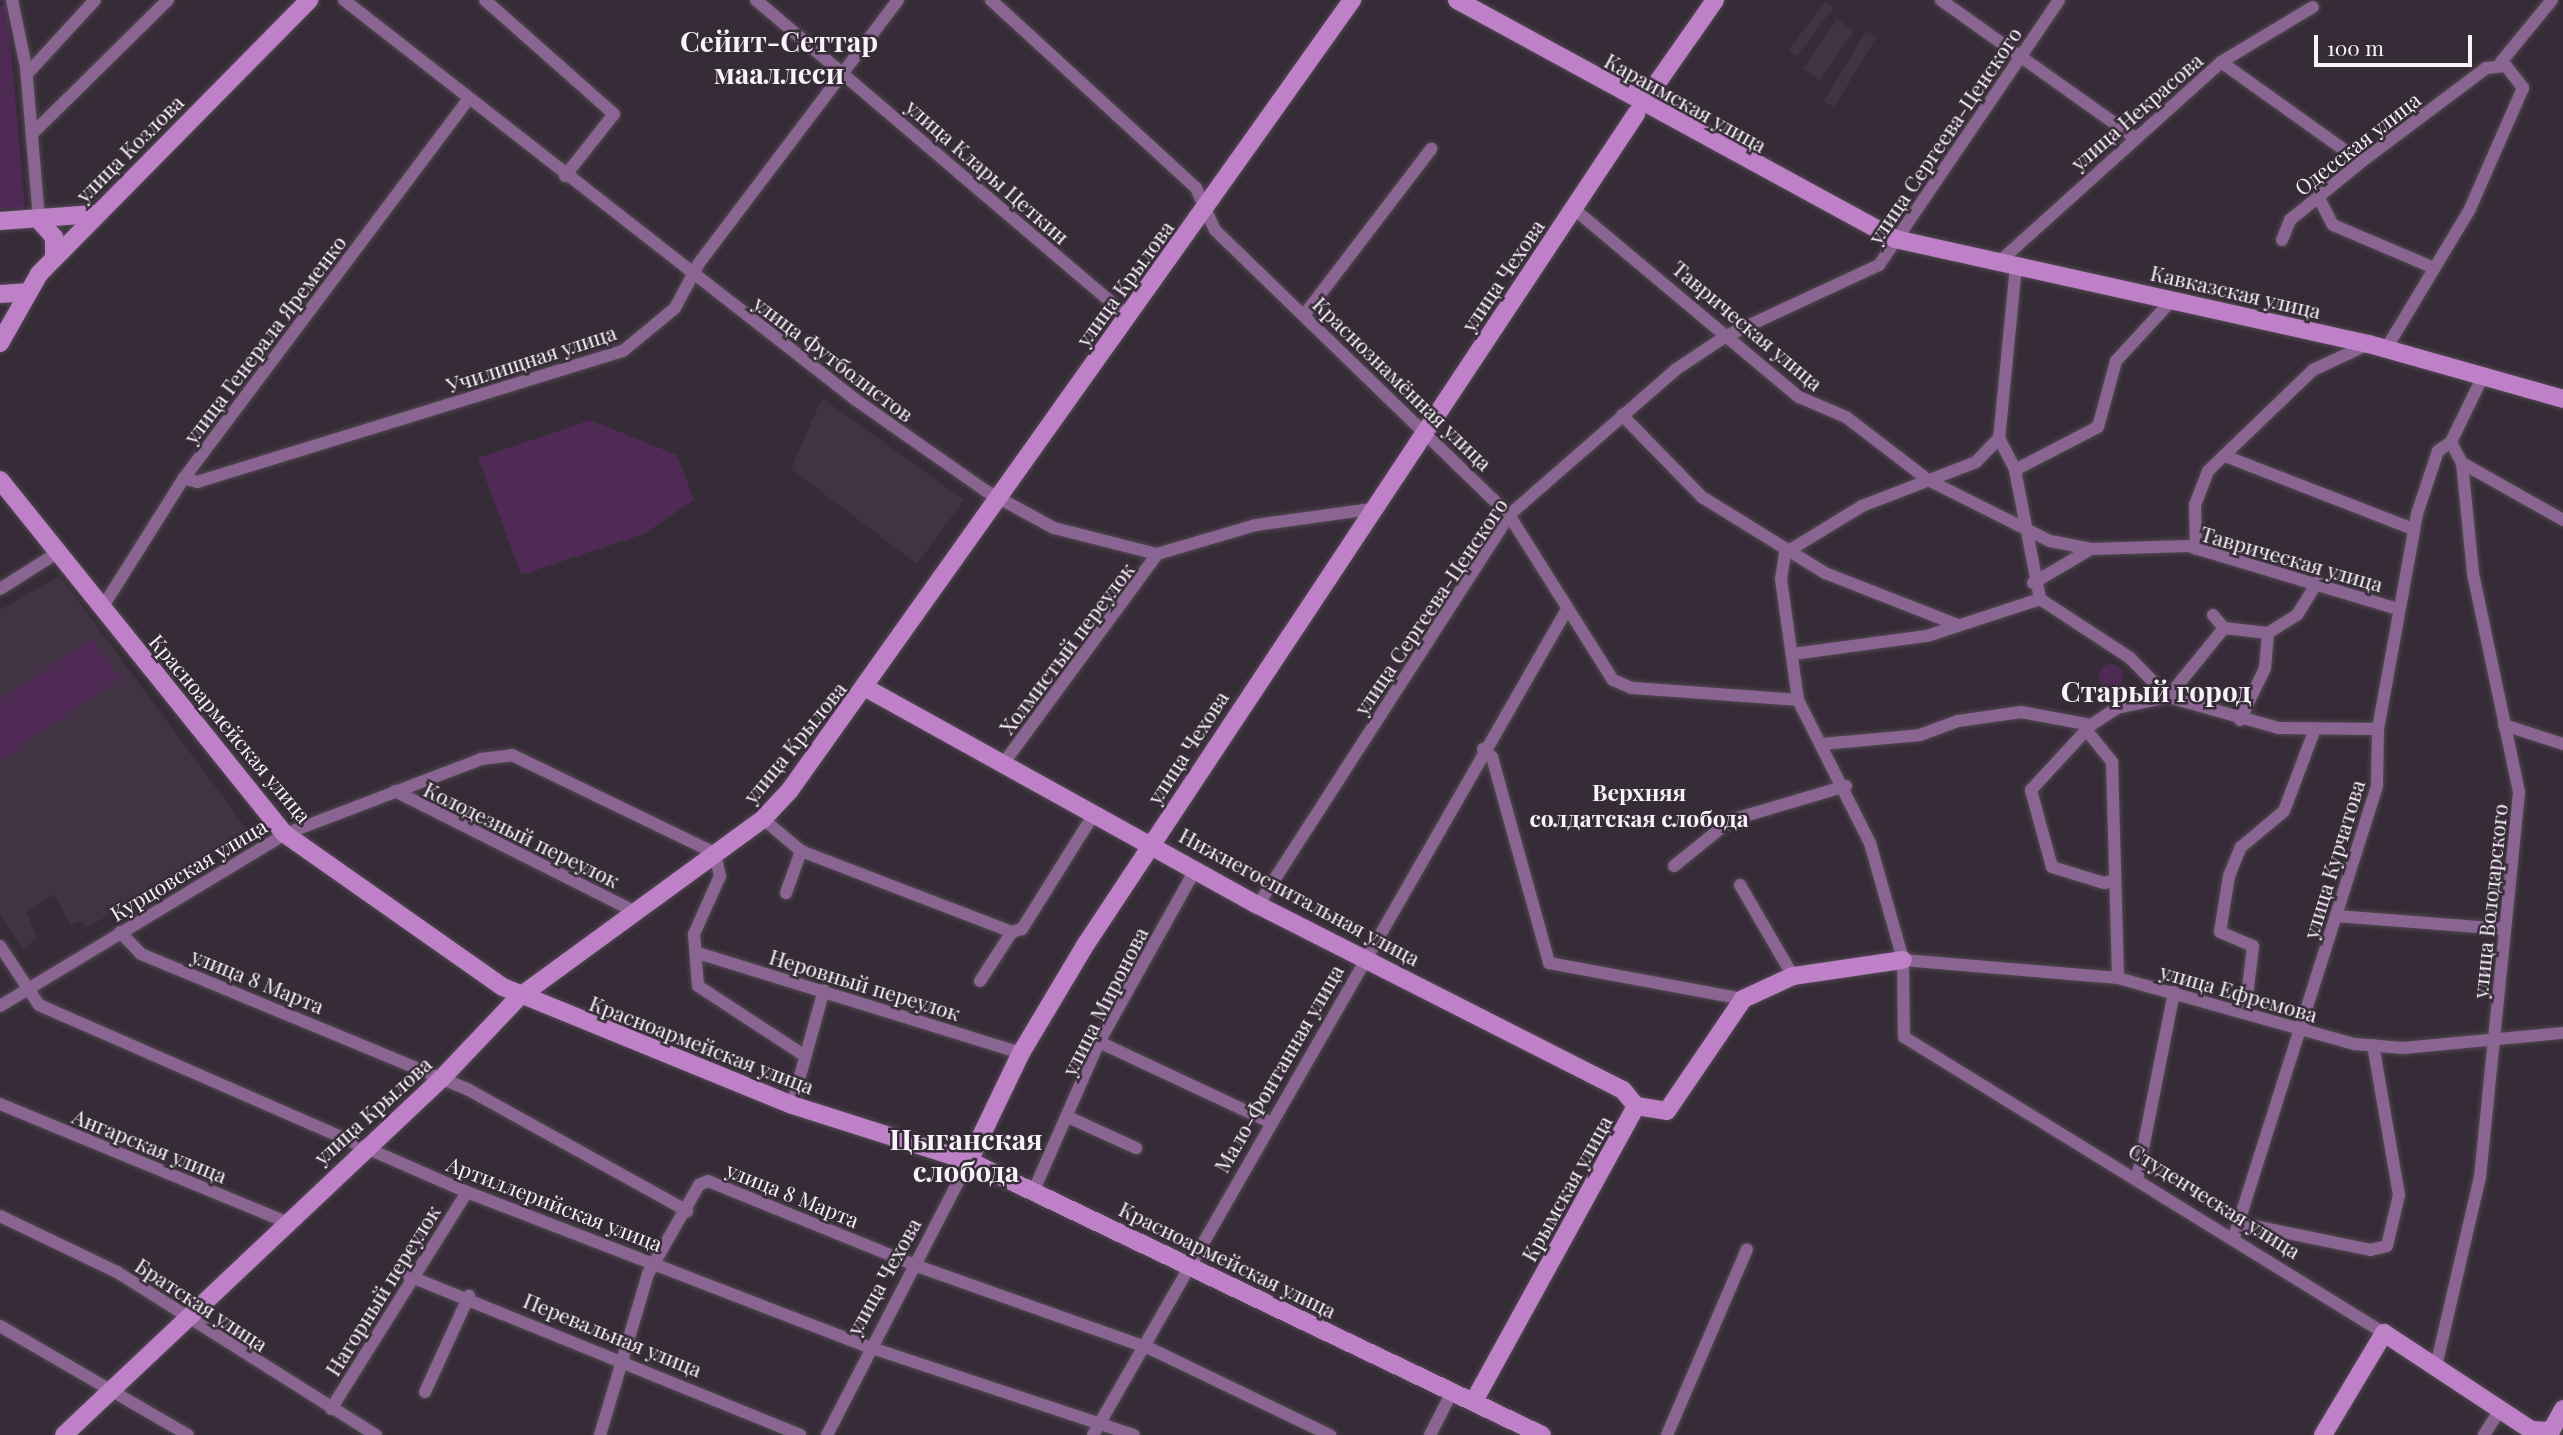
<!DOCTYPE html>
<meta charset="utf-8">
<style>
body{margin:0}
#map{position:relative;width:2563px;height:1435px;overflow:hidden;background:#362c37;font-family:"Playfair Display",serif}
div>[style]{position:absolute}
[style*='--x']{left:calc(var(--x)*1px);top:calc(var(--y)*1px);width:calc(var(--w)*1px);rotate:calc(var(--a)*1deg)}
.built>*{inset:0;background:#413343;transform-origin:0 0}
.green>*{inset:0;background:#4e2a54}
.round{border-radius:50%}
.roads{filter:drop-shadow(0 0 2px #514852) drop-shadow(0 0 2px #514852)}
.street>*{height:12px;margin:-6px;padding:0 6px;transform-origin:6px;border-radius:6px;background:#8b6591}
.secondary>*{height:18px;margin:-9px;padding:0 9px;transform-origin:9px;border-radius:9px;background:#be81c8}
span{translate:-50% -50%;white-space:nowrap;text-align:center;line-height:1.15;-webkit-text-stroke:5px #362c37;paint-order:stroke}
.street-label{font-size:21px;color:#f9f2fa}
.neighbourhood-label{font-size:23px;color:#f9f2fa;font-weight:700}
.district-label{font-size:28px;color:#f9f2fa;font-weight:700}
.scale{position:absolute;left:2314px;top:35px;width:158px;height:32px;box-sizing:border-box;border:4px solid #f9f2fa;border-top:0;padding-left:9px;font-size:21px;line-height:24px;white-space:nowrap;color:#f9f2fa;-webkit-text-stroke:5px #362c37;paint-order:stroke}
</style>
<div id="map">
<div class="built">
<i style="left:1825px;top:2px;width:10px;height:60px;rotate:37deg"></i>
<i style="left:1837px;top:19px;width:21px;height:60px;rotate:35deg"></i>
<i style="left:1866px;top:31px;width:12px;height:82px;rotate:31deg"></i>
<i style="clip-path:polygon(822px 398px,964px 500px,917px 564px,791px 469px)"></i>
<i style="clip-path:polygon(60px 576px,247px 830px,87px 928px,80px 921px,71px 925px,54px 895px,26px 912px,37px 936px,24px 951px,0 914px,0 610px)"></i>
</div>
<div class="green">
<i style="clip-path:polygon(7px 5px,25px 208px,0 209px,0 6px)"></i>
<i style="clip-path:polygon(590px 420px,677px 455px,694px 500px,644px 534px,521px 575px,478px 458px)"></i>
<i style="clip-path:polygon(92px 638px,120px 679px,0 760px,0 700px)"></i>
<i class="round" style="left:2099px;top:664px;width:24px;height:24px"></i>
</div>
<div class="roads">
<div class="street">
<i style="--x:12;--y:0;--w:68;--a:78.2"></i>
<i style="--x:26;--y:67;--w:154;--a:85.1"></i>
<i style="--x:344;--y:0;--w:650;--a:38"></i>
<i style="--x:856;--y:400;--w:159;--a:35"></i>
<i style="--x:986;--y:491;--w:77;--a:28.6"></i>
<i style="--x:1054;--y:528;--w:106;--a:14.2"></i>
<i style="--x:1157;--y:554;--w:103;--a:-16.3"></i>
<i style="--x:1256;--y:525;--w:117;--a:-7.9"></i>
<i style="--x:485;--y:0;--w:172;--a:41.5"></i>
<i style="--x:614;--y:114;--w:79;--a:128.3"></i>
<i style="--x:756;--y:0;--w:490;--a:40.4"></i>
<i style="--x:991;--y:0;--w:278;--a:42.5"></i>
<i style="--x:1196;--y:188;--w:46;--a:65.7"></i>
<i style="--x:1215;--y:230;--w:409;--a:44.1"></i>
<i style="--x:1509;--y:515;--w:195;--a:57.8"></i>
<i style="--x:1613;--y:680;--w:21;--a:23"></i>
<i style="--x:1632;--y:688;--w:166;--a:4.1"></i>
<i style="--x:1941;--y:0;--w:237;--a:35.4"></i>
<i style="--x:2221;--y:62;--w:172;--a:35.5"></i>
<i style="--x:2501;--y:62;--w:80;--a:-50.6"></i>
<i style="--x:27;--y:74;--w:100;--a:-47.4"></i>
<i style="--x:32;--y:134;--w:191;--a:-44.6"></i>
<i style="--x:2319;--y:198;--w:30;--a:63"></i>
<i style="--x:2333;--y:225;--w:108;--a:23"></i>
<i style="--x:1574;--y:209;--w:293;--a:39.9"></i>
<i style="--x:1799;--y:397;--w:51;--a:23.1"></i>
<i style="--x:1846;--y:417;--w:103;--a:37.5"></i>
<i style="--x:1928;--y:480;--w:136;--a:26.6"></i>
<i style="--x:2050;--y:541;--w:42;--a:11"></i>
<i style="--x:2091;--y:549;--w:97;--a:-1.8"></i>
<i style="--x:2188;--y:546;--w:219;--a:16.7"></i>
<i style="--x:2282;--y:240;--w:22;--a:-68"></i>
<i style="--x:2290;--y:220;--w:92;--a:-39.2"></i>
<i style="--x:2361;--y:162;--w:156;--a:-36.9"></i>
<i style="--x:2486;--y:68;--w:20;--a:-6"></i>
<i style="--x:2506;--y:66;--w:28;--a:52"></i>
<i style="--x:2523;--y:88;--w:132;--a:113.7"></i>
<i style="--x:2470;--y:209;--w:163;--a:121"></i>
<i style="--x:1999;--y:262;--w:299;--a:-42"></i>
<i style="--x:2221;--y:62;--w:107;--a:-30.9"></i>
<i style="--x:2016;--y:266;--w:173;--a:95.6"></i>
<i style="--x:1999;--y:438;--w:36;--a:63"></i>
<i style="--x:2015;--y:470;--w:131;--a:79"></i>
<i style="--x:2040;--y:599;--w:108;--a:33.2"></i>
<i style="--x:2130;--y:658;--w:54;--a:45.7"></i>
<i style="--x:2168;--y:697;--w:115;--a:15.6"></i>
<i style="--x:2279;--y:728;--w:99;--a:0.6"></i>
<i style="--x:1305;--y:314;--w:208;--a:-52.6"></i>
<i style="--x:1622;--y:415;--w:115;--a:45.7"></i>
<i style="--x:1702;--y:497;--w:145;--a:31.7"></i>
<i style="--x:1825;--y:573;--w:143;--a:21.4"></i>
<i style="--x:2225;--y:456;--w:202;--a:21.2"></i>
<i style="--x:2462;--y:463;--w:116;--a:29.4"></i>
<i style="--x:2015;--y:470;--w:93;--a:-27.4"></i>
<i style="--x:2098;--y:427;--w:68;--a:-74.7"></i>
<i style="--x:2116;--y:361;--w:83;--a:-47.4"></i>
<i style="--x:184;--y:478;--w:14;--a:17"></i>
<i style="--x:197;--y:482;--w:446;--a:-17.1"></i>
<i style="--x:623;--y:351;--w:67;--a:-39.6"></i>
<i style="--x:675;--y:308;--w:51;--a:-61.9"></i>
<i style="--x:699;--y:263;--w:330;--a:-52.9"></i>
<i style="--x:2196;--y:549;--w:44;--a:-91.3"></i>
<i style="--x:2195;--y:505;--w:36;--a:-69"></i>
<i style="--x:2208;--y:471;--w:146;--a:-43.9"></i>
<i style="--x:2313;--y:370;--w:62;--a:-24.9"></i>
<i style="--x:2033;--y:583;--w:67;--a:-30.4"></i>
<i style="--x:0;--y:589;--w:67;--a:-32.3"></i>
<i style="--x:102;--y:608;--w:154;--a:-57.8"></i>
<i style="--x:184;--y:478;--w:473;--a:-53.1"></i>
<i style="--x:2213;--y:615;--w:17;--a:50"></i>
<i style="--x:2224;--y:628;--w:44;--a:6.5"></i>
<i style="--x:2268;--y:633;--w:34;--a:-32"></i>
<i style="--x:2297;--y:615;--w:39;--a:-58"></i>
<i style="--x:1793;--y:654;--w:135;--a:-7.7"></i>
<i style="--x:1927;--y:636;--w:119;--a:-18.1"></i>
<i style="--x:1798;--y:700;--w:160;--a:63.3"></i>
<i style="--x:1870;--y:843;--w:122;--a:74.2"></i>
<i style="--x:1903;--y:960;--w:77;--a:89.3"></i>
<i style="--x:1904;--y:1037;--w:564;--a:31.66"></i>
<i style="--x:1798;--y:700;--w:122;--a:-98"></i>
<i style="--x:1781;--y:579;--w:26;--a:-81"></i>
<i style="--x:1785;--y:553;--w:90;--a:-31.4"></i>
<i style="--x:1862;--y:506;--w:122;--a:-21.1"></i>
<i style="--x:1976;--y:462;--w:33;--a:-46"></i>
<i style="--x:2240;--y:720;--w:58;--a:-64.3"></i>
<i style="--x:2265;--y:668;--w:35;--a:-85"></i>
<i style="--x:2504;--y:725;--w:62;--a:17.9"></i>
<i style="--x:2087;--y:731;--w:40;--a:51"></i>
<i style="--x:2112;--y:762;--w:216;--a:88.4"></i>
<i style="--x:1822;--y:744;--w:98;--a:-5.2"></i>
<i style="--x:1920;--y:735;--w:40;--a:-20.2"></i>
<i style="--x:1958;--y:721;--w:64;--a:-8.1"></i>
<i style="--x:2021;--y:712;--w:71;--a:10.5"></i>
<i style="--x:1483;--y:749;--w:12;--a:42"></i>
<i style="--x:1492;--y:757;--w:214;--a:74.5"></i>
<i style="--x:1549;--y:963;--w:197;--a:10.5"></i>
<i style="--x:1003;--y:764;--w:260;--a:-53.7"></i>
<i style="--x:395;--y:791;--w:267;--a:26.7"></i>
<i style="--x:763;--y:819;--w:50;--a:40.1"></i>
<i style="--x:801;--y:851;--w:226;--a:21"></i>
<i style="--x:1674;--y:866;--w:73;--a:-38.9"></i>
<i style="--x:1731;--y:820;--w:120;--a:-16.5"></i>
<i style="--x:2115;--y:880;--w:11;--a:165"></i>
<i style="--x:2104;--y:883;--w:54;--a:-162.9"></i>
<i style="--x:2052;--y:867;--w:80;--a:-105.3"></i>
<i style="--x:2031;--y:790;--w:88;--a:-47.3"></i>
<i style="--x:2091;--y:725;--w:31;--a:-33"></i>
<i style="--x:2117;--y:708;--w:52;--a:-12.2"></i>
<i style="--x:2168;--y:697;--w:89;--a:-50.9"></i>
<i style="--x:1740;--y:885;--w:105;--a:59.8"></i>
<i style="--x:786;--y:893;--w:45;--a:-70.3"></i>
<i style="--x:1258;--y:905;--w:464;--a:-57.2"></i>
<i style="--x:1509;--y:515;--w:220;--a:-41.1"></i>
<i style="--x:1675;--y:370;--w:61;--a:-33.7"></i>
<i style="--x:1726;--y:336;--w:169;--a:-24.9"></i>
<i style="--x:1879;--y:265;--w:320;--a:-55.8"></i>
<i style="--x:2336;--y:916;--w:169;--a:4.4"></i>
<i style="--x:120;--y:932;--w:30;--a:46"></i>
<i style="--x:141;--y:954;--w:353;--a:22.5"></i>
<i style="--x:467;--y:1089;--w:252;--a:29"></i>
<i style="--x:0;--y:946;--w:71;--a:56.5"></i>
<i style="--x:39;--y:1005;--w:467;--a:23.6"></i>
<i style="--x:467;--y:1192;--w:431;--a:21.1"></i>
<i style="--x:869;--y:1347;--w:279;--a:18.4"></i>
<i style="--x:698;--y:953;--w:338;--a:17.2"></i>
<i style="--x:1903;--y:960;--w:216;--a:4.8"></i>
<i style="--x:2118;--y:978;--w:246;--a:15.6"></i>
<i style="--x:2355;--y:1044;--w:48;--a:4.8"></i>
<i style="--x:2403;--y:1048;--w:161;--a:-5.4"></i>
<i style="--x:980;--y:981;--w:59;--a:-56.9"></i>
<i style="--x:1012;--y:932;--w:10;--a:-17"></i>
<i style="--x:1022;--y:929;--w:138;--a:-58"></i>
<i style="--x:0;--y:1006;--w:333;--a:-31.1"></i>
<i style="--x:285;--y:834;--w:210;--a:-20.9"></i>
<i style="--x:481;--y:759;--w:31;--a:-7"></i>
<i style="--x:512;--y:755;--w:225;--a:25.8"></i>
<i style="--x:715;--y:853;--w:24;--a:78"></i>
<i style="--x:720;--y:876;--w:64;--a:114.1"></i>
<i style="--x:694;--y:934;--w:52;--a:85.6"></i>
<i style="--x:698;--y:986;--w:128;--a:33.2"></i>
<i style="--x:2245;--y:1013;--w:67;--a:-83.2"></i>
<i style="--x:2253;--y:946;--w:36;--a:-157"></i>
<i style="--x:2220;--y:932;--w:57;--a:-80.9"></i>
<i style="--x:2229;--y:876;--w:31;--a:-68"></i>
<i style="--x:2241;--y:847;--w:56;--a:-39.9"></i>
<i style="--x:2284;--y:811;--w:88;--a:-69.3"></i>
<i style="--x:1099;--y:1042;--w:187;--a:25.1"></i>
<i style="--x:0;--y:1104;--w:309;--a:22.4"></i>
<i style="--x:792;--y:1105;--w:119;--a:-74.5"></i>
<i style="--x:1068;--y:1117;--w:75;--a:24.5"></i>
<i style="--x:2137;--y:1179;--w:191;--a:-78.8"></i>
<i style="--x:1034;--y:1190;--w:162;--a:-66.3"></i>
<i style="--x:1099;--y:1042;--w:197;--a:-60.8"></i>
<i style="--x:0;--y:1216;--w:130;--a:25.6"></i>
<i style="--x:117;--y:1272;--w:306;--a:32.2"></i>
<i style="--x:2239;--y:1223;--w:134;--a:11.6"></i>
<i style="--x:2370;--y:1250;--w:17;--a:-13"></i>
<i style="--x:2387;--y:1246;--w:52;--a:-76.8"></i>
<i style="--x:2399;--y:1195;--w:152;--a:-99.8"></i>
<i style="--x:2234;--y:1237;--w:474;--a:-72.4"></i>
<i style="--x:2377;--y:785;--w:56;--a:-89"></i>
<i style="--x:2378;--y:729;--w:219;--a:-79.7"></i>
<i style="--x:2417;--y:514;--w:66;--a:-71.6"></i>
<i style="--x:2438;--y:451;--w:16;--a:-35"></i>
<i style="--x:2451;--y:442;--w:76;--a:-64.1"></i>
<i style="--x:409;--y:1276;--w:422;--a:22.1"></i>
<i style="--x:0;--y:1326;--w:217;--a:30.1"></i>
<i style="--x:2436;--y:1366;--w:194;--a:-76.9"></i>
<i style="--x:2480;--y:1177;--w:387;--a:-84.2"></i>
<i style="--x:2519;--y:792;--w:224;--a:-101.9"></i>
<i style="--x:2473;--y:573;--w:111;--a:-95.7"></i>
<i style="--x:2462;--y:463;--w:24;--a:-118"></i>
<i style="--x:425;--y:1392;--w:106;--a:-65.4"></i>
<i style="--x:331;--y:1409;--w:256;--a:-57.9"></i>
<i style="--x:600;--y:1435;--w:168;--a:-73.4"></i>
<i style="--x:648;--y:1274;--w:103;--a:-60.2"></i>
<i style="--x:699;--y:1185;--w:10;--a:-24"></i>
<i style="--x:708;--y:1181;--w:226;--a:22.1"></i>
<i style="--x:917;--y:1266;--w:248;--a:19.5"></i>
<i style="--x:1151;--y:1349;--w:199;--a:25.7"></i>
<i style="--x:827;--y:1435;--w:309;--a:-62.6"></i>
<i style="--x:1093;--y:1435;--w:948;--a:-60.14"></i>
<i style="--x:1430;--y:1435;--w:48;--a:-62.9"></i>
<i style="--x:1667;--y:1435;--w:202;--a:-66.7"></i>
<i style="--x:2484;--y:1435;--w:31;--a:-58"></i>
</div>
<div class="secondary">
<i style="--x:1457;--y:0;--w:499;--a:28.6"></i>
<i style="--x:1895;--y:239;--w:485;--a:12.5"></i>
<i style="--x:2369;--y:344;--w:202;--a:15.8"></i>
<i style="--x:1650;--y:93;--w:113;--a:-55"></i>
<i style="--x:39;--y:220;--w:23;--a:49"></i>
<i style="--x:54;--y:237;--w:21;--a:90"></i>
<i style="--x:0;--y:221;--w:94;--a:-4.3"></i>
<i style="--x:0;--y:294;--w:26;--a:-4"></i>
<i style="--x:0;--y:343;--w:79;--a:-60.5"></i>
<i style="--x:39;--y:274;--w:385;--a:-45.4"></i>
<i style="--x:0;--y:480;--w:454;--a:51.2"></i>
<i style="--x:285;--y:834;--w:266;--a:35.1"></i>
<i style="--x:503;--y:987;--w:312;--a:22.2"></i>
<i style="--x:792;--y:1105;--w:186;--a:17.6"></i>
<i style="--x:969;--y:1161;--w:635;--a:25.56"></i>
<i style="--x:866;--y:688;--w:448;--a:29"></i>
<i style="--x:1258;--y:905;--w:409;--a:26.9"></i>
<i style="--x:1623;--y:1090;--w:21;--a:51"></i>
<i style="--x:1636;--y:1106;--w:31;--a:9"></i>
<i style="--x:1667;--y:1111;--w:135;--a:-55.8"></i>
<i style="--x:1743;--y:999;--w:55;--a:-24.7"></i>
<i style="--x:1793;--y:976;--w:111;--a:-8.3"></i>
<i style="--x:969;--y:1161;--w:120;--a:-64.3"></i>
<i style="--x:1021;--y:1053;--w:127;--a:-59.2"></i>
<i style="--x:1086;--y:944;--w:996;--a:-56.47"></i>
<i style="--x:1474;--y:1401;--w:337;--a:-61.2"></i>
<i style="--x:64;--y:1435;--w:520;--a:-43.36"></i>
<i style="--x:442;--y:1078;--w:112;--a:-46.5"></i>
<i style="--x:519;--y:997;--w:302;--a:-36.1"></i>
<i style="--x:763;--y:819;--w:40;--a:-47"></i>
<i style="--x:790;--y:790;--w:970;--a:-54.57"></i>
<i style="--x:2323;--y:1435;--w:119;--a:-59.1"></i>
<i style="--x:2384;--y:1333;--w:176;--a:33.4"></i>
<i style="--x:2531;--y:1430;--w:20;--a:3"></i>
<i style="--x:2551;--y:1431;--w:25;--a:-61"></i>
</div>
</div>
<div class="street-label">
<span style="left:1686px;top:102px;rotate:29deg">Караимская улица</span>
<span style="left:2136px;top:111px;rotate:-41deg">улица Некрасова</span>
<span style="left:1944px;top:135px;rotate:-56deg">улица Сергеева-Ценского</span>
<span style="left:2357px;top:143px;rotate:-38deg">Одесская улица</span>
<span style="left:129px;top:148px;rotate:-45deg">улица Козлова</span>
<span style="left:988px;top:171px;rotate:41deg">улица Клары Цеткин</span>
<span style="left:1502px;top:275px;rotate:-56deg">улица Чехова</span>
<span style="left:1124px;top:283px;rotate:-54deg">улица Крылова</span>
<span style="left:2236px;top:291px;rotate:13deg">Кавказская улица</span>
<span style="left:1748px;top:325px;rotate:40deg">Таврическая улица</span>
<span style="left:264px;top:339px;rotate:-53deg">улица Генерала Яременко</span>
<span style="left:531px;top:358px;rotate:-18deg">Училищная улица</span>
<span style="left:834px;top:358px;rotate:37deg">улица Футболистов</span>
<span style="left:1403px;top:383px;rotate:44deg">Краснознамённая улица</span>
<span style="left:2292px;top:558px;rotate:16deg">Таврическая улица</span>
<span style="left:1430px;top:606px;rotate:-56deg">улица Сергеева-Ценского</span>
<span style="left:1066px;top:648px;rotate:-53deg">Холмистый переулок</span>
<span style="left:231px;top:728px;rotate:50deg">Красноармейская улица</span>
<span style="left:794px;top:742px;rotate:-51deg">улица Крылова</span>
<span style="left:1187px;top:747px;rotate:-57deg">улица Чехова</span>
<span style="left:522px;top:834px;rotate:26deg">Колодезный переулок</span>
<span style="left:2333px;top:859px;rotate:-73deg">улица Курчатова</span>
<span style="left:188px;top:869px;rotate:-31deg">Курцовская улица</span>
<span style="left:1300px;top:896px;rotate:28deg">Нижнегоспитальная улица</span>
<span style="left:2489px;top:901px;rotate:-84deg">улица Володарского</span>
<span style="left:258px;top:980px;rotate:22deg">улица 8 Марта</span>
<span style="left:865px;top:984px;rotate:17deg">Неровный переулок</span>
<span style="left:2239px;top:992px;rotate:16deg">улица Ефремова</span>
<span style="left:1104px;top:1001px;rotate:-63deg">улица Миронова</span>
<span style="left:702px;top:1044px;rotate:21deg">Красноармейская улица</span>
<span style="left:1278px;top:1068px;rotate:-60deg">Мало-Фонтанная улица</span>
<span style="left:372px;top:1110px;rotate:-42deg">улица Крылова</span>
<span style="left:150px;top:1145px;rotate:22deg">Ангарская улица</span>
<span style="left:1566px;top:1188px;rotate:-61deg">Крымская улица</span>
<span style="left:793px;top:1194px;rotate:22deg">улица 8 Марта</span>
<span style="left:2215px;top:1200px;rotate:32deg">Студенческая улица</span>
<span style="left:555px;top:1203px;rotate:21deg">Артиллерийская улица</span>
<span style="left:1228px;top:1259px;rotate:26deg">Красноармейская улица</span>
<span style="left:883px;top:1276px;rotate:-61deg">улица Чехова</span>
<span style="left:382px;top:1290px;rotate:-58deg">Нагорный переулок</span>
<span style="left:202px;top:1304px;rotate:33deg">Братская улица</span>
<span style="left:613px;top:1334px;rotate:22deg">Перевальная улица</span>
</div>
<div class="neighbourhood-label">
<span style="left:1639px;top:805px">Верхняя<br>солдатская слобода</span>
</div>
<div class="district-label">
<span style="left:779px;top:57px">Сейит-Сеттар<br>мааллеси</span>
<span style="left:2156px;top:691px">Старый город</span>
<span style="left:966px;top:1155px">Цыганская<br>слобода</span>
</div>
<div class="scale">100 m</div>
</div>
